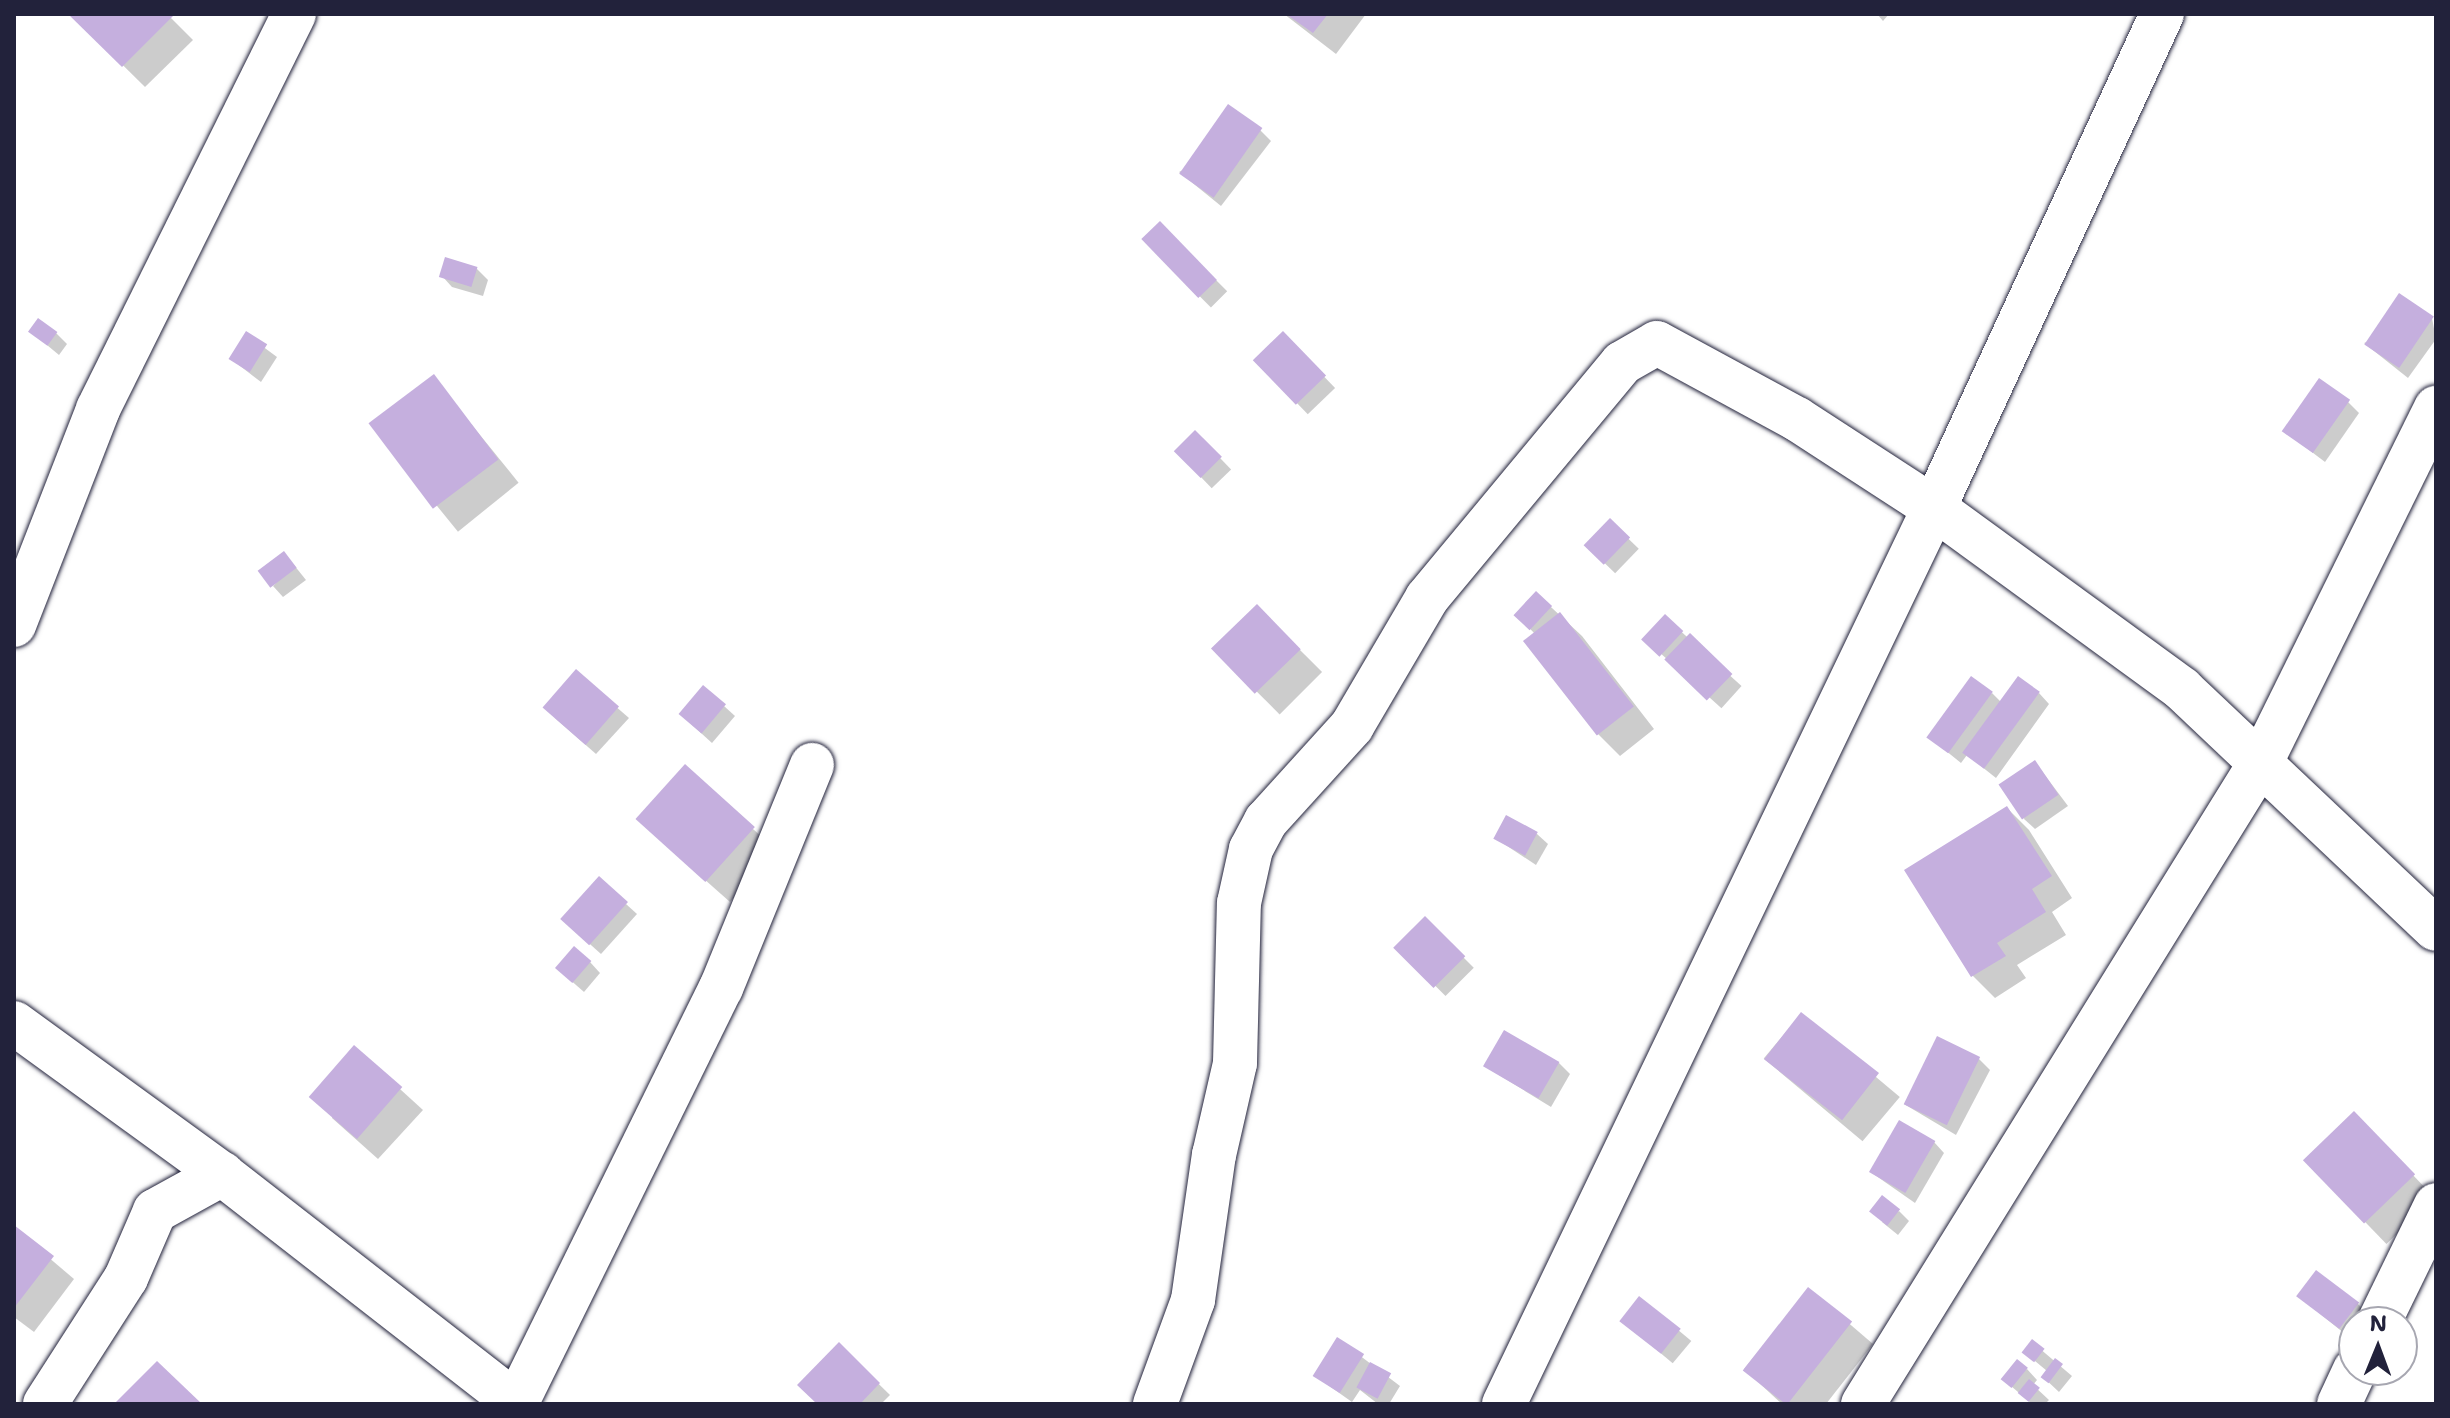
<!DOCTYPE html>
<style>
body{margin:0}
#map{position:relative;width:2450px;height:1418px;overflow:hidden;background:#fff;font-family:"Shantell Sans",sans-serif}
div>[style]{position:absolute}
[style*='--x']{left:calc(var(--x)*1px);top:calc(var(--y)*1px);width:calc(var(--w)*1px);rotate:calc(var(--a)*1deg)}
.shadow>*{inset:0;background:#0003;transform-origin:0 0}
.building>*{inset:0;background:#c5afde;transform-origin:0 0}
.roads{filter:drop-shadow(0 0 2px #22223b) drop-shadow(0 0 2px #22223b)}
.minor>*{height:44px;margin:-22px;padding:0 22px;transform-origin:22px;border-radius:22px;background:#fff}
span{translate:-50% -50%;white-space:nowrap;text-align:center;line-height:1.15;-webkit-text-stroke:7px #fff;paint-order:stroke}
.frame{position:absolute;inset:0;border:16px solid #22223b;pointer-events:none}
.north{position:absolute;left:2338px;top:1306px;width:80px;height:80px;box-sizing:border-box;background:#fff;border:2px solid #a7a7b1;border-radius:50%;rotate:1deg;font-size:22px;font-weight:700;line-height:32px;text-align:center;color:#22223b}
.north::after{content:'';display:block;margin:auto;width:28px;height:36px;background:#22223b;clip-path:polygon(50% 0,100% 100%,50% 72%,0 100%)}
</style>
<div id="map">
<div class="shadow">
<i style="clip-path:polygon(71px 14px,167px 14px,193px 40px,145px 87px)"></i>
<i style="clip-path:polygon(1284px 14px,1366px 14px,1336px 54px)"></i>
<i style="clip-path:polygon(1877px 14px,1889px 14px,1883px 21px)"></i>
<i style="clip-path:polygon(1260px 130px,1271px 141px,1221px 206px,1179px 172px)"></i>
<i style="left:1160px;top:224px;width:95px;height:23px;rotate:45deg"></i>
<i style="clip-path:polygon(477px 269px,488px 280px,483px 296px,452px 287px,442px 276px)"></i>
<i style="clip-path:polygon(2432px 318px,2436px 339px,2408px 378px,2364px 343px)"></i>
<i style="clip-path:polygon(30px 331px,56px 333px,67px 344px,59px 355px)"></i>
<i style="clip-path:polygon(246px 334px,277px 357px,261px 382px,231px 359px)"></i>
<i style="left:1283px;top:334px;width:75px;height:38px;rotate:46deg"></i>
<i style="left:433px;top:377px;width:136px;height:78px;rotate:51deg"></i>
<i style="clip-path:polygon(2348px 402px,2359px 413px,2325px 462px,2284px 431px)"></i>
<i style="left:1195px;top:432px;width:52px;height:27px;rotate:46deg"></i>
<i style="left:1610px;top:521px;width:40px;height:34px;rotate:44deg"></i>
<i style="clip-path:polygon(294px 565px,306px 580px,283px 597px,273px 586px)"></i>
<i style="clip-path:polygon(1537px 594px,1582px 636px,1654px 729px,1620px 756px,1598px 734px,1535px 634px,1516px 614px)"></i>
<i style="left:1257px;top:607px;width:92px;height:60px;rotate:45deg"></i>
<i style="left:1665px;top:617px;width:103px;height:30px;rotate:42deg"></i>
<i style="clip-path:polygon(576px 672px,629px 718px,596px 754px,555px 718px)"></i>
<i style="clip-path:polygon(1992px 693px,2002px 703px,2039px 693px,2049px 704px,1996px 778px,1967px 755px,1961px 763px,1930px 738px)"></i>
<i style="clip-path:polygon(724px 706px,735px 716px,712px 743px,691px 724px)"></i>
<i style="clip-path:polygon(2035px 762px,2068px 806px,2035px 829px,2024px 819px)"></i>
<i style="clip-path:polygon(685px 767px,776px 850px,730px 902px,660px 840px)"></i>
<i style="clip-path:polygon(2007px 808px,2029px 830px,2072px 898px,2052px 912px,2066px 935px,2017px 965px,2026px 978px,1995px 998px,1973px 976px,1907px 871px)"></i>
<i style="clip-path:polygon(1537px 834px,1548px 844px,1536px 865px,1495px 838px)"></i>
<i style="clip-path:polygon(626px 904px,637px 914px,601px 954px,573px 929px)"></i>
<i style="left:1425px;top:919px;width:69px;height:40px;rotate:45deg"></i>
<i style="clip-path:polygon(590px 962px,600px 973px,584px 992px,568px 978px)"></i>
<i style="left:1801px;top:1014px;width:129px;height:58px;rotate:40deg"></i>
<i style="clip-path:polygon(355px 1048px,423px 1110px,378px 1159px,332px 1118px)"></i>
<i style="clip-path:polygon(1979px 1059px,1990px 1070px,1956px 1135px,1904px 1104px)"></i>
<i style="clip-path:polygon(1559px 1063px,1570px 1074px,1551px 1107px,1486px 1067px)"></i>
<i style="left:2354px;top:1114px;width:116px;height:67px;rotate:46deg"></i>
<i style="clip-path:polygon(1934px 1142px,1944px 1153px,1915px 1203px,1872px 1173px)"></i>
<i style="clip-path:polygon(1899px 1211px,1909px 1221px,1898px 1235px,1882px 1222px)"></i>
<i style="clip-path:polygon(14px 1228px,74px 1279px,34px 1332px,14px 1317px)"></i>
<i style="clip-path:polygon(1809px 1289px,1873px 1344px,1826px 1404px,1782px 1404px,1744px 1369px)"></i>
<i style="clip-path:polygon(2298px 1296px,2358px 1304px,2368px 1314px,2354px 1322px,2350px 1338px)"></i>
<i style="left:1640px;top:1298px;width:67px;height:29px;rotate:40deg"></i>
<i style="clip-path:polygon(1338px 1339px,1400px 1386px,1389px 1404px,1378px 1404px,1360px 1390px,1352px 1402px,1315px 1376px)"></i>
<i style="clip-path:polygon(2032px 1342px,2072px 1376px,2059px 1392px,2043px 1377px,2047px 1371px,2024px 1352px)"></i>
<i style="clip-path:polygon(839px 1345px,890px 1395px,881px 1404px,820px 1404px)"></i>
<i style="clip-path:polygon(2027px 1369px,2037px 1380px,2033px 1385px,2049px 1400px,2045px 1404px,2032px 1404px,2004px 1380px)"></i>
</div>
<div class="building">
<i style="clip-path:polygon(68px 14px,170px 14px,173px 16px,122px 67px)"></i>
<i style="clip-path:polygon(1286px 14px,1328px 14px,1313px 33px)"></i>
<i style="left:1228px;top:104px;width:42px;height:85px;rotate:35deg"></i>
<i style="left:1160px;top:221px;width:82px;height:26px;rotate:46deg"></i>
<i style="left:445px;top:257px;width:34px;height:21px;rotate:17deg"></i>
<i style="left:2399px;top:293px;width:42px;height:62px;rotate:34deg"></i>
<i style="left:38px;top:318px;width:24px;height:17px;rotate:36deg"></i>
<i style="left:246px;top:331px;width:25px;height:33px;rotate:32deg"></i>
<i style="left:1283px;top:331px;width:62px;height:42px;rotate:46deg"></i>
<i style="left:434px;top:374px;width:107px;height:82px;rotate:53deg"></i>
<i style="left:2319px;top:378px;width:38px;height:65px;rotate:35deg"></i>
<i style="left:1195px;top:430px;width:38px;height:30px;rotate:45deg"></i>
<i style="left:1610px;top:518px;width:28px;height:38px;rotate:44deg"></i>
<i style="left:284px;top:551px;width:21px;height:33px;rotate:53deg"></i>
<i style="left:1536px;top:591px;width:22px;height:33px;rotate:43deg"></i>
<i style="left:1257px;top:604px;width:63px;height:64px;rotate:46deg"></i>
<i style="left:1560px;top:612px;width:120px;height:47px;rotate:52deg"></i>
<i style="left:1665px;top:614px;width:25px;height:35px;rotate:43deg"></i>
<i style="left:1690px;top:633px;width:59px;height:37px;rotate:44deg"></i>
<i style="left:576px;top:669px;width:57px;height:51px;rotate:41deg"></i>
<i style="left:1971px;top:676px;width:27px;height:76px;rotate:36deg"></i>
<i style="left:2018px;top:676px;width:27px;height:95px;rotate:36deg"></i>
<i style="left:703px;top:685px;width:30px;height:38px;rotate:40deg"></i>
<i style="left:2035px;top:760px;width:42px;height:44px;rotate:56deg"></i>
<i style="left:685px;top:764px;width:94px;height:74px;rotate:42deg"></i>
<i style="clip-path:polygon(2007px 806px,2052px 876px,2032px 889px,2046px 912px,1997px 943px,2006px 956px,1971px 977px,1904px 870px)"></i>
<i style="left:1506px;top:815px;width:36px;height:27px;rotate:28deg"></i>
<i style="left:599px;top:876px;width:39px;height:58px;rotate:42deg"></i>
<i style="left:1425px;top:916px;width:57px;height:45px;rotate:45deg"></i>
<i style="left:574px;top:946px;width:23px;height:29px;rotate:41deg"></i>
<i style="left:1801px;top:1012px;width:99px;height:60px;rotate:38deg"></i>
<i style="left:1504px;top:1030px;width:64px;height:42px;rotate:30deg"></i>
<i style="left:1937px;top:1036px;width:48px;height:76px;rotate:26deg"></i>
<i style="left:354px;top:1045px;width:64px;height:69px;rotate:41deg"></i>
<i style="left:2354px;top:1111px;width:88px;height:71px;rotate:46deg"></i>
<i style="left:1899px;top:1120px;width:42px;height:60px;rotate:30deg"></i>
<i style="left:1882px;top:1195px;width:23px;height:21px;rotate:38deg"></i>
<i style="clip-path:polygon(14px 1225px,54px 1256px,14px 1308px)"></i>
<i style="left:2316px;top:1270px;width:54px;height:33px;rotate:37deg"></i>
<i style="left:1808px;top:1287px;width:56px;height:106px;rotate:38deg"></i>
<i style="left:1639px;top:1296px;width:53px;height:32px;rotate:38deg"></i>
<i style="left:1337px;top:1337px;width:32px;height:46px;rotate:32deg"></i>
<i style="left:2032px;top:1339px;width:16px;height:17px;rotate:38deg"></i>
<i style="clip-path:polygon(839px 1342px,880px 1383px,860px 1404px,817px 1404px,797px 1385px)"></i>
<i style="left:2055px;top:1358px;width:10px;height:24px;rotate:37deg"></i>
<i style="left:2017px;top:1359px;width:14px;height:26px;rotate:39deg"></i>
<i style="clip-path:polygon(157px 1361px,202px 1404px,114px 1404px)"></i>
<i style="left:1370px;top:1362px;width:24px;height:29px;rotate:28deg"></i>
<i style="left:2029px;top:1379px;width:14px;height:18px;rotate:39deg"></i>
</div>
<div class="roads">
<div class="minor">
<i style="--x:14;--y:625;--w:232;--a:-68.7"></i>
<i style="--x:98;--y:409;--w:441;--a:-63.6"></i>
<i style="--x:14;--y:1023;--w:257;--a:36"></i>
<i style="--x:222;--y:1174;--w:374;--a:37.9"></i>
<i style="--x:2379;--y:1322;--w:130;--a:-64"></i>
<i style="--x:45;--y:1404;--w:150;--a:-57.3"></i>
<i style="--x:126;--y:1278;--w:73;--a:-66.6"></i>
<i style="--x:155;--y:1211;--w:77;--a:-28.9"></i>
<i style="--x:516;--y:1404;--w:464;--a:-63.8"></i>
<i style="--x:721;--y:988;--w:241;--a:-67.8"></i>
<i style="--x:1155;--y:1404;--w:111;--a:-69.9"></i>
<i style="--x:1193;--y:1300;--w:147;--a:-81.8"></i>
<i style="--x:1214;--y:1155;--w:94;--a:-77.1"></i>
<i style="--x:1235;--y:1063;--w:160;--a:-88.6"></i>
<i style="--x:1239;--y:903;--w:55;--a:-77.5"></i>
<i style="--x:1251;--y:849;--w:32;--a:-62"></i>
<i style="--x:1266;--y:821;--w:128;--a:-47.8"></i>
<i style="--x:1352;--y:726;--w:148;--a:-59.6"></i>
<i style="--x:1427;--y:598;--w:305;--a:-50.3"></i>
<i style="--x:1622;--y:363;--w:40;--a:-29.7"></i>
<i style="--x:1657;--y:343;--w:159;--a:28.5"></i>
<i style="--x:1797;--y:419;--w:163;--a:33"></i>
<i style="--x:1934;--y:508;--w:307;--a:36.1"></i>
<i style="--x:2182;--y:689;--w:349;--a:43.4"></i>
<i style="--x:1504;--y:1404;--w:994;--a:-64.36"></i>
<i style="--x:1934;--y:508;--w:544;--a:-65.22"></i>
<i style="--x:1863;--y:1404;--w:758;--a:-58.22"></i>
<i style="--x:2262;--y:760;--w:393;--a:-63.7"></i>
<i style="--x:2339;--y:1404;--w:38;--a:-65"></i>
</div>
</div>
<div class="frame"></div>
<div class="north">N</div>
</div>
